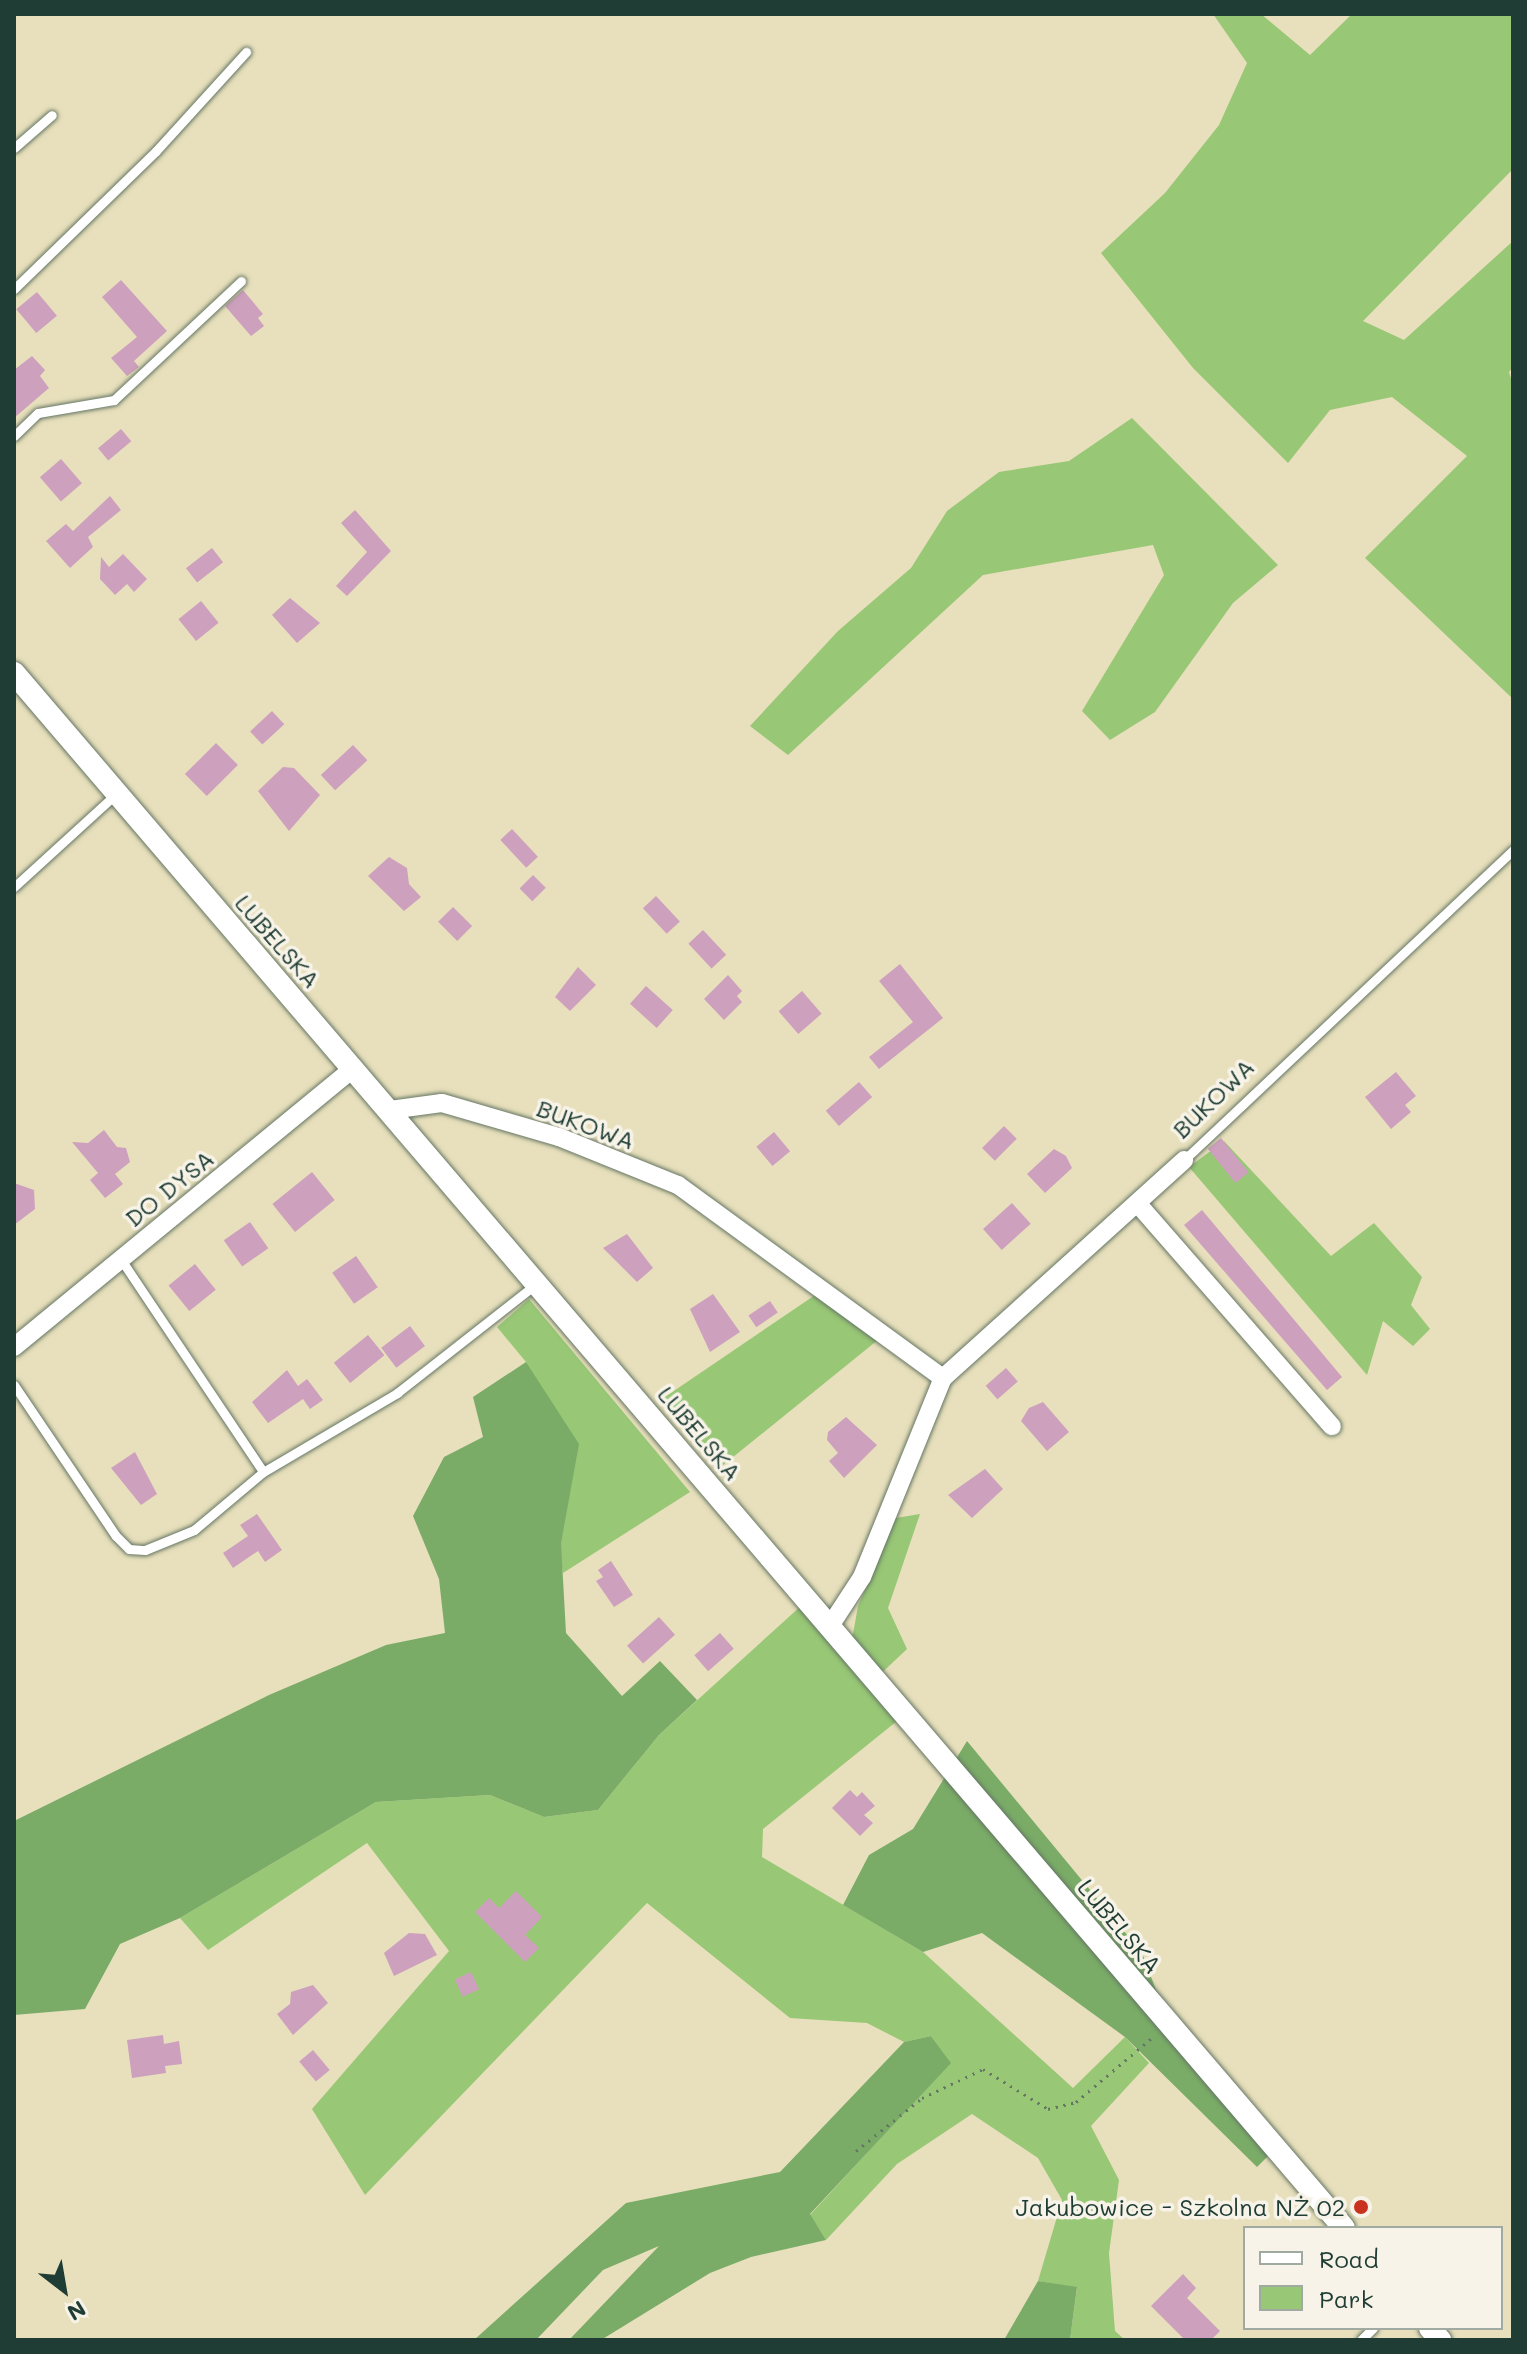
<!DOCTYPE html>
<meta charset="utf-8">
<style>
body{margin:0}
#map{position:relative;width:1527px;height:2354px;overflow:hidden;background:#e8e0bc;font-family:Mali,sans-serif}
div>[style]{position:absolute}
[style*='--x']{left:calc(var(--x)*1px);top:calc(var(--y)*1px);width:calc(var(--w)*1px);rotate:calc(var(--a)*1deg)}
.green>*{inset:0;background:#98c776}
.forest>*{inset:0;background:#7aac67}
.building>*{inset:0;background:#cda0bd;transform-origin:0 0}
.path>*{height:3px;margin-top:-1.5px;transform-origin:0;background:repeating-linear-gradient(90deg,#657664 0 2px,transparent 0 8px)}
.roads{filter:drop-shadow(0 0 2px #657664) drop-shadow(0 0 2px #657664)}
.service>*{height:9px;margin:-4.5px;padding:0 4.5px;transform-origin:4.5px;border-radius:4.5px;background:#fff}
.minor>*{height:18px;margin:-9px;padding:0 9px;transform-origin:9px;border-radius:9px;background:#fff}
.tertiary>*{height:22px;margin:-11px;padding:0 11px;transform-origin:11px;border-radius:11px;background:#fff}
.dots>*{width:22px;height:22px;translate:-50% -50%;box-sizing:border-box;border:4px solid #f7f3e8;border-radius:50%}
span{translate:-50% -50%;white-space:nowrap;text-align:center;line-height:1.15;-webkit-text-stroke:7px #f7f3e8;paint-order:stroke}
.street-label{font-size:24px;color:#1f3d34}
.poi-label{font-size:24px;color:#1f3d34}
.right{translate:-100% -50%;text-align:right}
.frame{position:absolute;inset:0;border:16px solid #1f3d34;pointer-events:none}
.legend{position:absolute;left:1243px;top:2226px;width:260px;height:104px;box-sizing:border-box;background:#f7f3e8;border:2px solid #a1aaa0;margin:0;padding:10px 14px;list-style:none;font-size:24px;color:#1f3d34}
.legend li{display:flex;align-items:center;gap:16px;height:40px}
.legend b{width:40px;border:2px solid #a1aaa0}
.north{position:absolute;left:24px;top:2250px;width:80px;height:80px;-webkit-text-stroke:6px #f7f3e8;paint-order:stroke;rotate:149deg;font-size:22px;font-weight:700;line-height:32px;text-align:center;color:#1f3d34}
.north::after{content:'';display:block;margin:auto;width:28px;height:36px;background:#1f3d34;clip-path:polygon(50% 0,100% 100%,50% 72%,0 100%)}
</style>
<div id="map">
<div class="green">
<i style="clip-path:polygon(1213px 14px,1261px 14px,1310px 55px,1352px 14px,1513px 14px,1513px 169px,1363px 321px,1404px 340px,1513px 241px,1513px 367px,1509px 372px,1513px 385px,1513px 699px,1365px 558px,1467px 456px,1392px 397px,1330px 410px,1288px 463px,1193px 368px,1101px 253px,1165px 193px,1219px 125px,1247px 63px)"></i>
<i style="clip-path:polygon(1132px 418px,1278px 565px,1233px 603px,1155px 712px,1110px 740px,1082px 711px,1164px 575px,1153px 545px,983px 575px,788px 755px,750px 726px,838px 631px,911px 568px,947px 511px,999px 472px,1069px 461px)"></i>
<i style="clip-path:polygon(1224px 1141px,1331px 1256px,1374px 1223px,1422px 1277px,1411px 1305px,1430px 1329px,1413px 1346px,1383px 1321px,1367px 1375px,1189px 1167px)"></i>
<i style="clip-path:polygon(824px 1289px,884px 1335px,722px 1466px,662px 1399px)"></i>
<i style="clip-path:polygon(529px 1299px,690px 1492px,563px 1573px,526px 1362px,497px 1327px)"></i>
<i style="clip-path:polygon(920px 1514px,888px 1608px,907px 1649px,872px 1682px,902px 1717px,763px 1829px,762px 1857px,923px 1952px,1073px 2088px,1125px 2037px,1149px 2063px,1091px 2126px,1119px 2180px,1109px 2253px,1115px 2331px,1125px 2340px,1070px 2340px,1077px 2288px,1038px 2281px,1062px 2200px,1038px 2158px,972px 2114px,897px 2164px,826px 2240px,810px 2215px,950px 2062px,931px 2036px,904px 2042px,867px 2023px,790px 2018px,647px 1903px,365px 2195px,312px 2109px,449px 1951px,367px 1843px,208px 1950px,180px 1918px,376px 1802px,490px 1795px,544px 1817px,598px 1810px,659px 1735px,802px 1605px,840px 1647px,853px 1634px,858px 1606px,896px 1518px)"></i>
</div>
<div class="forest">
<i style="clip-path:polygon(526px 1362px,579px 1444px,561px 1543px,566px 1633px,622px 1696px,660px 1661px,697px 1700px,659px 1735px,598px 1810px,544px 1817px,490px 1795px,376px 1802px,180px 1918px,120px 1944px,85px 2009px,14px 2015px,14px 1821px,269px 1695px,386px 1645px,445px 1633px,439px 1579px,413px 1516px,444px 1457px,483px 1437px,473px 1397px)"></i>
<i style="clip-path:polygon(967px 1741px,1142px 1953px,1156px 1990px,1273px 2151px,1257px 2167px,1125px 2037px,982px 1933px,923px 1952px,843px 1905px,869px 1855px,913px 1829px)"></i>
<i style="clip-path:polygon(931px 2036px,951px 2063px,810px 2214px,826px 2240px,751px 2257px,710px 2273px,601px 2340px,569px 2340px,659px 2246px,603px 2270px,536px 2340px,474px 2340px,626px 2203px,780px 2172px,904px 2042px)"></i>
<i style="clip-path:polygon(1038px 2281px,1077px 2287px,1070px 2340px,1004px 2340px)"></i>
</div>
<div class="building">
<i style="clip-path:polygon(121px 280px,167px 331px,134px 361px,139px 367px,127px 376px,111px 358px,137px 337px,102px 297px)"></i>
<i style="clip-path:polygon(243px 290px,263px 314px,258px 318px,264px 326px,251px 336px,225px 306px)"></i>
<i style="left:37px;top:292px;width:31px;height:27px;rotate:50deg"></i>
<i style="clip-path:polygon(32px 356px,45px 370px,40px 376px,49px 388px,14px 418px,14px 370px)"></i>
<i style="left:121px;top:429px;width:16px;height:30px;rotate:50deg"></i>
<i style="left:61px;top:459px;width:32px;height:28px;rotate:49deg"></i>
<i style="clip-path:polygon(110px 496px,121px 510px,88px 537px,93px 547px,70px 568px,46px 541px,66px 524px,73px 531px)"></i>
<i style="clip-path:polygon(355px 510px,391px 551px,347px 596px,336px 586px,367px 552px,341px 523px)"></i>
<i style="left:212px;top:548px;width:18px;height:33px;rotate:52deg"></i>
<i style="clip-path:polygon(123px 554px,147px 579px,134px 592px,127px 584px,115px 595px,100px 579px,101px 557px,109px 567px)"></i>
<i style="clip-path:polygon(290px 598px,320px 623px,297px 643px,272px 615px)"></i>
<i style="left:201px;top:601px;width:28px;height:29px;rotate:51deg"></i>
<i style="left:272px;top:711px;width:18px;height:30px;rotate:47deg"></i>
<i style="left:216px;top:743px;width:31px;height:44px;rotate:45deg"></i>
<i style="left:353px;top:745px;width:21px;height:44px;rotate:47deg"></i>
<i style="clip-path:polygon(283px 767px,294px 768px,320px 795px,289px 831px,258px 791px)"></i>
<i style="left:512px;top:829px;width:38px;height:16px;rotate:47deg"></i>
<i style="clip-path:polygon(389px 857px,407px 868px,409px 884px,421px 897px,404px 911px,368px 876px)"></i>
<i style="left:533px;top:875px;width:18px;height:19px;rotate:45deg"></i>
<i style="left:656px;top:896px;width:35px;height:18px;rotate:47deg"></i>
<i style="left:453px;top:907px;width:27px;height:21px;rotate:45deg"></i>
<i style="left:703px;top:930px;width:34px;height:20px;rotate:47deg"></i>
<i style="clip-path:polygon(900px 964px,943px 1018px,879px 1069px,869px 1057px,913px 1022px,879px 981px)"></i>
<i style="clip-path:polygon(578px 967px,596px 985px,570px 1011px,555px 997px)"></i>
<i style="clip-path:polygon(728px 975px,742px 991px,737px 996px,742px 1002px,724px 1020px,704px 999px)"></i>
<i style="left:646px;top:986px;width:36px;height:24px;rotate:42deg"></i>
<i style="left:802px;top:991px;width:30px;height:31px;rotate:49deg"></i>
<i style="clip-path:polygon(1396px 1072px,1416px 1096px,1405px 1105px,1411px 1112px,1391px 1129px,1365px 1097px)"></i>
<i style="left:859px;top:1082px;width:20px;height:44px;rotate:49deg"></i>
<i style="left:1004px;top:1126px;width:18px;height:31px;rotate:45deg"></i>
<i style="clip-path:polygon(104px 1130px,117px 1147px,126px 1148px,130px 1162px,115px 1174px,123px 1184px,105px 1198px,90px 1180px,98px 1173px,72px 1142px,88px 1143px)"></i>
<i style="left:774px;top:1132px;width:25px;height:23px;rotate:50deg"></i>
<i style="left:1221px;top:1138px;width:44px;height:17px;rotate:51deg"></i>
<i style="clip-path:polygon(1054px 1149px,1066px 1156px,1072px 1168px,1045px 1193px,1027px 1174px)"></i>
<i style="left:312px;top:1172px;width:36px;height:51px;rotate:51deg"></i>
<i style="clip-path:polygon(14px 1183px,34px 1190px,35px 1209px,14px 1225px)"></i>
<i style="left:1012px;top:1203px;width:28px;height:39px;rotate:48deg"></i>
<i style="clip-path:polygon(1202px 1210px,1342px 1377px,1327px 1390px,1184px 1225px)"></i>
<i style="left:250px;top:1222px;width:32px;height:32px;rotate:55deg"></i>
<i style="clip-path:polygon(627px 1234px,653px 1268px,637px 1282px,603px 1248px)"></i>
<i style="left:356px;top:1256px;width:38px;height:29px;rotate:55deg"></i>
<i style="left:195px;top:1264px;width:33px;height:34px;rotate:51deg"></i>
<i style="clip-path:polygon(713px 1294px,740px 1332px,710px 1352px,690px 1309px)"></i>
<i style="left:770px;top:1301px;width:14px;height:26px;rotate:56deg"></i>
<i style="left:410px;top:1326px;width:25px;height:36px;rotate:53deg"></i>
<i style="left:368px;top:1335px;width:26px;height:44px;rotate:51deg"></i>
<i style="left:1006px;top:1368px;width:18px;height:27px;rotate:49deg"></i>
<i style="clip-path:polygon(287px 1370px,298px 1386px,307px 1379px,323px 1400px,310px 1409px,303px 1399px,268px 1423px,252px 1402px)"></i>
<i style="clip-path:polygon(1043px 1402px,1069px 1432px,1047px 1451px,1021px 1421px,1029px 1408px)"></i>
<i style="clip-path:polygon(846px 1417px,877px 1445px,844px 1478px,829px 1461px,838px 1453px,827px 1440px,828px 1432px)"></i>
<i style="clip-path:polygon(135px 1452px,157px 1494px,141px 1505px,111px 1468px)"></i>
<i style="clip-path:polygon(985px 1469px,1003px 1489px,972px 1518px,948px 1495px)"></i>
<i style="clip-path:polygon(257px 1514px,282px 1550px,265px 1562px,258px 1551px,233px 1568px,223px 1553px,248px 1536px,240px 1525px)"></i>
<i style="clip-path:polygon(611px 1561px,633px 1595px,614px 1607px,596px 1581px,603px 1577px,598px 1570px)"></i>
<i style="left:659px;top:1617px;width:24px;height:43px;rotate:48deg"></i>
<i style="left:720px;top:1633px;width:21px;height:34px;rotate:49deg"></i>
<i style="clip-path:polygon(850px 1790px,857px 1797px,862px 1792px,875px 1806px,864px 1815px,873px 1823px,860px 1836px,832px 1808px)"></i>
<i style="clip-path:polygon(516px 1891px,542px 1917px,525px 1935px,539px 1948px,525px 1962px,475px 1912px,489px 1898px,499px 1908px)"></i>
<i style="clip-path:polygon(409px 1933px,425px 1934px,437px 1955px,394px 1976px,384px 1953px)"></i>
<i style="left:471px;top:1972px;width:19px;height:18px;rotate:65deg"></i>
<i style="clip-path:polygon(313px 1985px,328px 2003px,293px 2035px,277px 2014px,290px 2004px,291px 1992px)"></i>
<i style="clip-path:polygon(163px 2035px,164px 2044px,179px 2041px,182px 2064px,165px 2066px,166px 2073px,132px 2078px,127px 2040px)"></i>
<i style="left:313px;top:2050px;width:26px;height:18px;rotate:50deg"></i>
<i style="clip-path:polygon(1183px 2274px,1196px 2288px,1187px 2298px,1220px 2331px,1211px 2340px,1185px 2340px,1151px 2306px)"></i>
</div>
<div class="path">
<i style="--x:856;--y:2151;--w:85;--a:-38.8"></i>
<i style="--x:922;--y:2098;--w:68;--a:-25.4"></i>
<i style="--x:983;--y:2069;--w:76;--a:31.6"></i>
<i style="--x:1048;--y:2109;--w:29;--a:-14"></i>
<i style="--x:1076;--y:2102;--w:102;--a:-40.2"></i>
</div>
<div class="roads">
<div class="service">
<i style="--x:14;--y:148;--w:50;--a:-41"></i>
<i style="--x:14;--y:289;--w:198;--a:-44.2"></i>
<i style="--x:156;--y:151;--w:134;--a:-47.7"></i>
<i style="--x:14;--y:436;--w:33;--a:-44"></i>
<i style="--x:38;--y:413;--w:77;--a:-9.7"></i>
<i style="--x:114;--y:400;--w:174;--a:-43.1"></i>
<i style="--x:14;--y:887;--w:139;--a:-42.4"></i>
<i style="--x:1184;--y:1160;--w:452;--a:-43.3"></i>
<i style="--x:120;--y:1258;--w:257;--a:56.2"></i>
<i style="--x:14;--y:1385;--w:182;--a:56"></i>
<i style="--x:116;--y:1536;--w:18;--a:45"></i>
<i style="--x:129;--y:1549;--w:16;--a:4"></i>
<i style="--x:145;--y:1550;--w:53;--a:-22.2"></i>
<i style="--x:194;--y:1530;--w:90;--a:-40"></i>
<i style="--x:263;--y:1472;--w:156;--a:-30.5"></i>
<i style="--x:397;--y:1393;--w:177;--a:-38.1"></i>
<i style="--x:1361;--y:2340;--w:17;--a:-45"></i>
</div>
<div class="minor">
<i style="--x:390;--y:1110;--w:52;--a:-7.7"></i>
<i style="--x:442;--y:1103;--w:122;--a:16.2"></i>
<i style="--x:559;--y:1137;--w:128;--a:22"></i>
<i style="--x:678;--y:1185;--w:328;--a:36.1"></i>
<i style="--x:1138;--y:1204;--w:295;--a:48.9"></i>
<i style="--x:14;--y:1347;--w:440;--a:-39.4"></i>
<i style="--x:830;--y:1626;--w:59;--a:-56.9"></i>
<i style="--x:862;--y:1577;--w:215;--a:-67.9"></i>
<i style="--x:943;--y:1378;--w:325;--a:-42.1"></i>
</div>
<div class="tertiary">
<i style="--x:14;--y:673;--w:2046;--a:49.46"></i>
<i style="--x:1430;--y:2328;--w:16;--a:50"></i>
</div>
</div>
<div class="dots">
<i style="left:1361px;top:2207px;background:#c8321e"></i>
</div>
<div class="street-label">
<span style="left:278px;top:941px;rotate:49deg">LUBELSKA</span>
<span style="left:1213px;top:1098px;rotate:-44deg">BUKOWA</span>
<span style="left:586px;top:1124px;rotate:20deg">BUKOWA</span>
<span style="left:169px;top:1188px;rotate:-39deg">DO DYSA</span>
<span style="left:700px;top:1433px;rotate:50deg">LUBELSKA</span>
<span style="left:1120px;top:1926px;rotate:50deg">LUBELSKA</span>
</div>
<div class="poi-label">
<span class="right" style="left:1345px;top:2207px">Jakubowice - Szkolna NŻ 02</span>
</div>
<div class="frame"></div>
<ul class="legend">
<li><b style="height:10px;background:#fff"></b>Road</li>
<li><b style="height:22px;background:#98c776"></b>Park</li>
</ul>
<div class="north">N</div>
</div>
